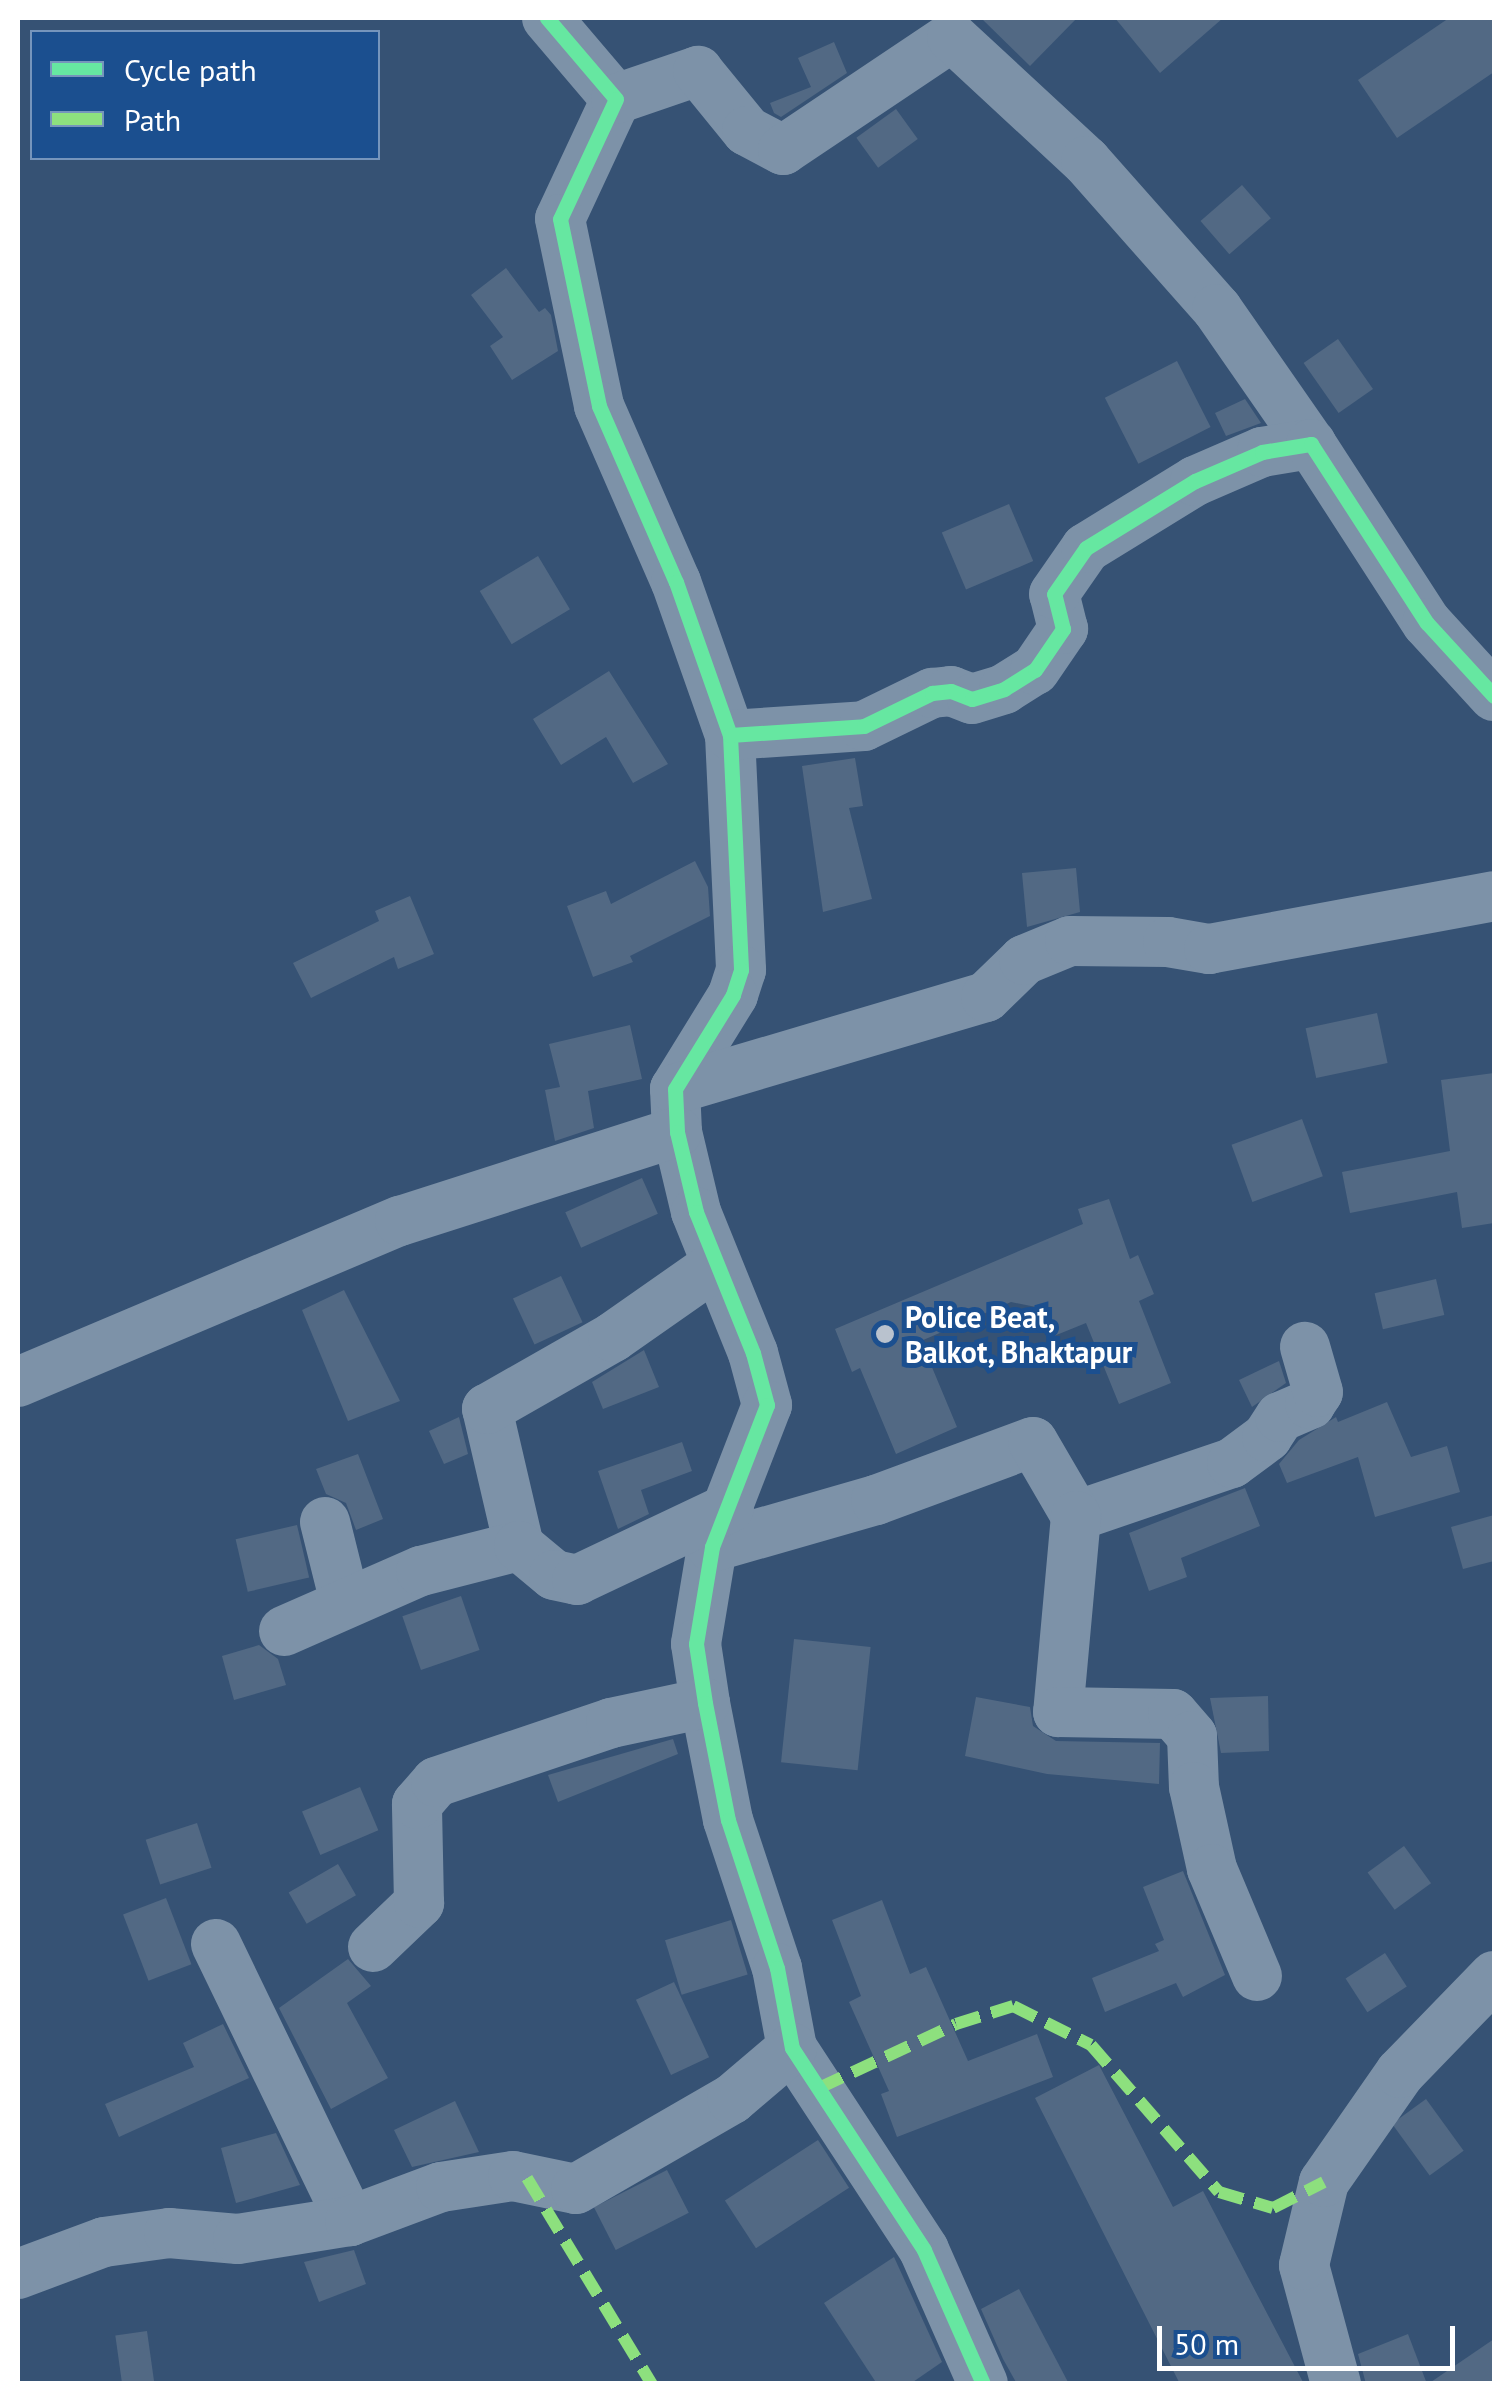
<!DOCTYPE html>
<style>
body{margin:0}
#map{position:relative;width:1512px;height:2401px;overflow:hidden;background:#365274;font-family:"PT Sans",sans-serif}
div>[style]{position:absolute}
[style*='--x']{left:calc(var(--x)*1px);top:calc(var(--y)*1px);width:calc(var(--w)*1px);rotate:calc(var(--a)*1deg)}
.building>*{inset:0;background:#526984;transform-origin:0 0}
.minor>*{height:50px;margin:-25px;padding:0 25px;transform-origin:25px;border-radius:25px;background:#7d92a8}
.quiet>*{height:12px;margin-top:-6px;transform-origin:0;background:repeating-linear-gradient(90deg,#8de07e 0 25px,transparent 0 37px)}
.cycleway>*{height:15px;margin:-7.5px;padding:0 7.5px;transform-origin:7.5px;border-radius:7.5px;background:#66e7a1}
.dots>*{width:28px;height:28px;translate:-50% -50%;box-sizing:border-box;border:5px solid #1b4f8f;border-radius:50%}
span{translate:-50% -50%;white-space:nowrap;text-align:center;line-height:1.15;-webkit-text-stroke:10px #1b4f8f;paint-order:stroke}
.poi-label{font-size:30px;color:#fff;font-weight:700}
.left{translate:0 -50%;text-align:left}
.frame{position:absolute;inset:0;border:20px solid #fff;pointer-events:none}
.legend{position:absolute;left:30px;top:30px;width:350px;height:130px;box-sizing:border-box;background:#1b4f8f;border:2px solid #7695bc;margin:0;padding:12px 18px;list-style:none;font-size:30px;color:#fff}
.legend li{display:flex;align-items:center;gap:20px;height:50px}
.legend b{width:50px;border:2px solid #7695bc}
.scale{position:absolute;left:1157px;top:2326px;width:298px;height:45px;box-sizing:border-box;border:5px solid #fff;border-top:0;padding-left:12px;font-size:30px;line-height:35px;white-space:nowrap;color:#fff;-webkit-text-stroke:8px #1b4f8f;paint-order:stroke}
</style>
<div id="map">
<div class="building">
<i style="clip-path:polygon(981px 18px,1077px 18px,1030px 66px)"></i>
<i style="clip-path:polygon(1115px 18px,1223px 18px,1160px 73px)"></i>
<i style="clip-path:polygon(1449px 18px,1494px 18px,1494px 72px,1397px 138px,1358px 80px)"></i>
<i style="clip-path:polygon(834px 42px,847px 73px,781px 117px,774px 113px,770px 103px,811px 87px,798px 58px)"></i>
<i style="left:896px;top:109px;width:37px;height:49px;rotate:54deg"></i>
<i style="left:1242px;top:185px;width:44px;height:55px;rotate:49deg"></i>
<i style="clip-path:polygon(506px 268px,539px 312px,545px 308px,551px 315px,558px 351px,512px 380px,490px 346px,503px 337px,471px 295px)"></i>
<i style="left:1338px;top:339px;width:61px;height:42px;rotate:55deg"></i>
<i style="left:1177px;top:361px;width:74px;height:81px;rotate:63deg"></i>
<i style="clip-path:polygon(1245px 399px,1261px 423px,1226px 436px,1215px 413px)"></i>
<i style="left:1009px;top:504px;width:62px;height:73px;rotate:67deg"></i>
<i style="left:538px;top:556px;width:62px;height:68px;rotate:59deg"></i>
<i style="clip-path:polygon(609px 671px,668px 764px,633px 783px,606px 737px,561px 765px,533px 719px)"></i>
<i style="clip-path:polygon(855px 758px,863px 806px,849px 808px,872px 899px,823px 912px,802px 766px)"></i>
<i style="clip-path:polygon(695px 861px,708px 887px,710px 916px,630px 956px,633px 962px,593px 977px,567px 906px,606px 891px,611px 904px)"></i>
<i style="clip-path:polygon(1076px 868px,1080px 912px,1027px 927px,1022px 873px)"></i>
<i style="clip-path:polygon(410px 896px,434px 954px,398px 969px,394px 957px,311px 998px,293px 963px,379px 921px,375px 911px)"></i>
<i style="left:1377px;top:1013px;width:51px;height:73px;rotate:78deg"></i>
<i style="clip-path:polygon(630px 1025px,642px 1079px,588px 1091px,594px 1128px,555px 1141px,545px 1090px,560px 1087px,549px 1044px)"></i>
<i style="clip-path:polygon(1494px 1073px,1494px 1223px,1462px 1228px,1457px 1192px,1350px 1213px,1342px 1172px,1450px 1151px,1441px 1080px)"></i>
<i style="left:1302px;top:1119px;width:61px;height:75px;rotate:70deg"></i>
<i style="left:642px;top:1178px;width:39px;height:84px;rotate:66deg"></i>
<i style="clip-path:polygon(1109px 1199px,1130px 1259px,1138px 1255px,1154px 1294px,1139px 1301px,1171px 1383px,1119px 1404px,1086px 1323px,1049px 1338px,1036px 1307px,1011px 1302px,921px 1341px,957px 1427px,896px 1454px,860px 1368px,852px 1372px,835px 1329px,1083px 1224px,1078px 1209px)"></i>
<i style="left:561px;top:1276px;width:51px;height:53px;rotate:65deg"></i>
<i style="left:1436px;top:1279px;width:37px;height:63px;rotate:77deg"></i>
<i style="clip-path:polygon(344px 1290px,400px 1401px,348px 1421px,302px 1310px)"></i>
<i style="clip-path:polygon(644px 1350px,659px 1387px,603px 1409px,592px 1382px)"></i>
<i style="clip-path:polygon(1279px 1361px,1286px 1383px,1252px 1407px,1239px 1380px)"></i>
<i style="clip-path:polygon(1387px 1402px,1411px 1457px,1447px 1446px,1460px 1492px,1375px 1517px,1358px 1457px,1287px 1483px,1279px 1464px,1299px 1440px,1336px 1417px,1338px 1422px)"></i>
<i style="clip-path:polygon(459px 1417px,468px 1454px,444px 1464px,429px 1431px)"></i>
<i style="clip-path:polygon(682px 1442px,692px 1471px,641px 1490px,649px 1514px,618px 1529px,598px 1471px)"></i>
<i style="clip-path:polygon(358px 1454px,383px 1519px,356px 1530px,346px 1503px,326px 1494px,316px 1469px)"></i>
<i style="clip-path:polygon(1245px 1488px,1260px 1526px,1181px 1558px,1187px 1577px,1149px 1591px,1129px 1533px)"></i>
<i style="clip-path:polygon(1494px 1515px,1494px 1561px,1463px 1569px,1451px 1527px)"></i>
<i style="left:297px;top:1525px;width:54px;height:63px;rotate:77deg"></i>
<i style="left:461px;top:1596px;width:57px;height:62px;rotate:71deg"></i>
<i style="left:794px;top:1639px;width:77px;height:124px;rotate:6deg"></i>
<i style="clip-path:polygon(259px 1645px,278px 1659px,286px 1685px,234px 1700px,222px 1656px)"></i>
<i style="clip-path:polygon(1268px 1696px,1269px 1751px,1221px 1753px,1210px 1698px)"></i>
<i style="clip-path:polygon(976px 1697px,1030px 1707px,1033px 1726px,1056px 1741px,1160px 1743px,1159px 1784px,1047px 1774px,965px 1756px)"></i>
<i style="clip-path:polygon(673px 1739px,678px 1754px,558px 1802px,548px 1775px)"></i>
<i style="left:360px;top:1787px;width:47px;height:63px;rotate:67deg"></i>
<i style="left:197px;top:1823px;width:47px;height:54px;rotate:72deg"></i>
<i style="left:1404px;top:1846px;width:46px;height:45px;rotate:54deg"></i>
<i style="left:338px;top:1864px;width:36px;height:57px;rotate:60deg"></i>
<i style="clip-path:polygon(1183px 1871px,1225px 1975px,1183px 1997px,1176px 1983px,1105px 2012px,1092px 1978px,1159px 1951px,1155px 1944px,1164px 1940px,1143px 1887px)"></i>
<i style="left:166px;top:1898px;width:71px;height:46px;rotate:69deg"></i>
<i style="clip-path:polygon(882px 1900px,910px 1974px,926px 1967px,968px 2061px,1037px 2034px,1053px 2077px,897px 2137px,881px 2094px,889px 2091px,849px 2002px,861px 1996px,832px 1920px)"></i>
<i style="left:731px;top:1920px;width:57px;height:69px;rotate:73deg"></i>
<i style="left:1385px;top:1953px;width:40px;height:47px;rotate:57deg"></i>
<i style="clip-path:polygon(348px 1959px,371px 1986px,347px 2003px,388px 2078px,331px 2109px,279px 2008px)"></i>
<i style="left:674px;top:1982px;width:83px;height:42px;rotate:65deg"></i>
<i style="clip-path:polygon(223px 2024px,249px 2078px,119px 2137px,105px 2104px,194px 2067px,183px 2043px)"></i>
<i style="clip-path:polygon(1099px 2065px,1173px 2207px,1203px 2191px,1304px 2384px,1180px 2384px,1035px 2098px)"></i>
<i style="left:1426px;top:2099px;width:64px;height:42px;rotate:54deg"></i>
<i style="clip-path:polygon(455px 2101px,479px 2152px,412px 2167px,394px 2130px)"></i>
<i style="clip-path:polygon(276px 2133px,300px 2185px,236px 2203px,221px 2148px)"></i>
<i style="left:818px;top:2140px;width:57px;height:111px;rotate:57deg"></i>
<i style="left:667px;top:2170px;width:48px;height:82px;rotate:63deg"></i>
<i style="clip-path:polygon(354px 2250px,366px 2284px,319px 2302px,304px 2262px)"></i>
<i style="clip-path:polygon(894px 2257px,942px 2362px,910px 2384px,877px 2384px,824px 2303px)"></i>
<i style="clip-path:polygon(1019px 2289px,1069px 2384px,1017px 2384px,1003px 2359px,981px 2309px)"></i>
<i style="left:147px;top:2331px;width:53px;height:32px;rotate:82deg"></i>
<i style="clip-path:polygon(1408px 2334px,1427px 2384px,1366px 2384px,1358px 2354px)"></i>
<i style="clip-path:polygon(1494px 2339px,1494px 2384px,1428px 2384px)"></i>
</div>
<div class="minor">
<i style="--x:547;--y:18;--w:106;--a:49.6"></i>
<i style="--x:616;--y:99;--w:132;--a:115"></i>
<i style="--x:560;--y:219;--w:191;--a:78.2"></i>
<i style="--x:599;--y:406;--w:192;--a:66.4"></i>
<i style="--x:676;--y:582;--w:162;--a:70.6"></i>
<i style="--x:730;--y:735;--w:235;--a:87.3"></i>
<i style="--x:741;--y:970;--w:26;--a:108"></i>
<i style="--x:733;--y:995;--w:110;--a:121.7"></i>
<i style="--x:675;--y:1089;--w:43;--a:87.3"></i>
<i style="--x:677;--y:1132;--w:82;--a:76.6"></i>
<i style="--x:696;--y:1212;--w:152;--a:68"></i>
<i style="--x:753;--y:1353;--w:54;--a:74.9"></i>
<i style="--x:767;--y:1405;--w:152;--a:111.2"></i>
<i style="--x:712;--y:1547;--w:98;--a:99.4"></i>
<i style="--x:696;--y:1644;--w:60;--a:81.3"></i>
<i style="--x:705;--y:1703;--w:119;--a:78.9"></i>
<i style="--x:728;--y:1820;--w:156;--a:71.7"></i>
<i style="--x:777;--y:1968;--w:81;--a:79.4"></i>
<i style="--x:792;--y:2048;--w:241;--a:56.8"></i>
<i style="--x:924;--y:2250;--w:146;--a:66.2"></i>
<i style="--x:616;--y:99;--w:87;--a:-18.9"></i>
<i style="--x:698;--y:71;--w:77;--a:50.8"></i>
<i style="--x:747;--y:131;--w:41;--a:27.8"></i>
<i style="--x:783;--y:150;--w:203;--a:-33.8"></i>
<i style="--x:952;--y:37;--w:183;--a:42.8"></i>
<i style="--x:1086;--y:161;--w:198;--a:48.5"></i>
<i style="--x:1217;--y:309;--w:165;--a:55.2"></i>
<i style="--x:730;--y:735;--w:134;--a:-3.8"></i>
<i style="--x:864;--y:726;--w:76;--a:-25.9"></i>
<i style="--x:932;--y:693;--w:19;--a:-6"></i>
<i style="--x:951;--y:691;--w:22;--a:21"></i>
<i style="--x:972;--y:699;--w:34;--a:-17"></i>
<i style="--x:1004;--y:689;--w:36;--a:-32"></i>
<i style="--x:1035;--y:670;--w:50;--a:-55.7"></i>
<i style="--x:1063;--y:629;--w:36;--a:-104"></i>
<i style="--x:1054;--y:594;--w:56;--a:-55.2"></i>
<i style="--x:1086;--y:548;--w:128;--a:-31.6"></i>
<i style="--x:1195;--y:481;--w:73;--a:-23.4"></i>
<i style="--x:1262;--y:452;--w:50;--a:-9.3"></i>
<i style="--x:1311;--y:444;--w:213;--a:57.1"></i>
<i style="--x:1427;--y:623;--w:99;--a:47.5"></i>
<i style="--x:675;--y:1089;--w:324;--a:-16.5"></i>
<i style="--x:986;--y:997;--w:53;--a:-44.2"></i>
<i style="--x:1024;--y:960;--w:50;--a:-22.4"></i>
<i style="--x:1070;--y:941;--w:98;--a:0.6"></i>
<i style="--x:1168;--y:942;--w:42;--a:9.7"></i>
<i style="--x:1209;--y:949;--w:290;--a:-10.5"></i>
<i style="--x:18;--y:1382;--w:415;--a:-22.9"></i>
<i style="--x:400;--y:1221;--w:291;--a:-17.8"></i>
<i style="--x:1076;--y:1516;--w:165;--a:-18.8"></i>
<i style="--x:1232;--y:1463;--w:44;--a:-36.6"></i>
<i style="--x:1267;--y:1437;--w:24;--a:-57"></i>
<i style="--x:1280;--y:1417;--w:33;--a:-23"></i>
<i style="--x:1310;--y:1404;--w:14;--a:-56"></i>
<i style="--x:1318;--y:1392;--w:47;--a:-106.1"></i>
<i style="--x:325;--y:1522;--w:82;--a:76"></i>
<i style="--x:519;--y:1546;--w:141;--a:-103.1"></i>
<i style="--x:487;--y:1409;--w:145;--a:-29.7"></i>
<i style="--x:613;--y:1337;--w:126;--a:-35"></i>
<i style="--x:712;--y:1547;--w:171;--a:-16"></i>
<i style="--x:876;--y:1500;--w:167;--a:-20.3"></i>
<i style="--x:1033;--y:1442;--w:86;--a:59.8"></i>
<i style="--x:1076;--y:1516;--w:197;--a:95.2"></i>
<i style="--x:1058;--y:1712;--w:115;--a:1"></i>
<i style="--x:1173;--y:1714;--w:29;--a:49"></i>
<i style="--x:1192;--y:1736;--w:51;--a:87.8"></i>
<i style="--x:1194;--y:1787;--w:84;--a:77.6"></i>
<i style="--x:1212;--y:1869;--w:116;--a:67.2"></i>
<i style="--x:284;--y:1631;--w:150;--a:-23.7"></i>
<i style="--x:421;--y:1571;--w:101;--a:-14.3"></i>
<i style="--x:519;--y:1546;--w:45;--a:39.6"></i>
<i style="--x:554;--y:1575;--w:24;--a:12"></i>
<i style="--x:577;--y:1580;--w:168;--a:-25.3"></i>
<i style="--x:216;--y:1944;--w:308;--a:64.2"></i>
<i style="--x:373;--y:1947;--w:64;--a:-43.7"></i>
<i style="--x:419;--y:1903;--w:99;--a:-91.2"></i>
<i style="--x:417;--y:1804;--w:29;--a:-49"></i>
<i style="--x:436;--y:1782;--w:185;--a:-18.6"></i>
<i style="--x:611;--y:1723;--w:96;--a:-12"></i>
<i style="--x:18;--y:2274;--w:92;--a:-20.4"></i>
<i style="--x:104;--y:2242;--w:66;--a:-7.9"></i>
<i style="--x:169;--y:2233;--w:69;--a:5"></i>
<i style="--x:238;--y:2239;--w:113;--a:-9.1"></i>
<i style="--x:350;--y:2221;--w:97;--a:-20.5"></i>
<i style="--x:441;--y:2187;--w:73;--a:-8.7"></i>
<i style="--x:513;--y:2176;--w:64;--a:11.7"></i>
<i style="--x:576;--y:2189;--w:180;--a:-30"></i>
<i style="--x:732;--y:2099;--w:79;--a:-40.4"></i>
<i style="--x:1336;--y:2384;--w:123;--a:-105.1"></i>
<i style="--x:1304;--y:2265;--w:85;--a:-76.5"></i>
<i style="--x:1324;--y:2182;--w:133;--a:-55.1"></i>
<i style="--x:1400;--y:2073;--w:135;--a:-45.9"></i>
</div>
<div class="quiet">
<i style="--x:819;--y:2088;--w:151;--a:-25"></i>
<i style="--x:956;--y:2024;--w:60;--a:-17.5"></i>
<i style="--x:1013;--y:2006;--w:87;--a:26.6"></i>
<i style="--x:1091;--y:2045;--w:195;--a:49"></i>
<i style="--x:1219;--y:2192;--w:56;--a:16.5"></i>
<i style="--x:1273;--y:2208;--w:57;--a:-27"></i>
<i style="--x:527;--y:2178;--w:241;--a:58.8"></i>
</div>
<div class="cycleway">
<i style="--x:547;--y:18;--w:106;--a:49.6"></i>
<i style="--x:616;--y:99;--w:132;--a:115"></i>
<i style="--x:560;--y:219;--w:191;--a:78.2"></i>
<i style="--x:599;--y:406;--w:192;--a:66.4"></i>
<i style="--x:676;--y:582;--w:162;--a:70.6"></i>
<i style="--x:730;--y:735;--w:235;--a:87.3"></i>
<i style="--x:741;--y:970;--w:26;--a:108"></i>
<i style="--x:733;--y:995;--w:110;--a:121.7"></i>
<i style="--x:675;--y:1089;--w:43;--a:87.3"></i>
<i style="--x:677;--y:1132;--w:82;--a:76.6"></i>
<i style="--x:696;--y:1212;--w:152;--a:68"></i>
<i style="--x:753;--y:1353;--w:54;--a:74.9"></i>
<i style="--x:767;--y:1405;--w:152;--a:111.2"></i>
<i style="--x:712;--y:1547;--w:98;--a:99.4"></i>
<i style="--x:696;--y:1644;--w:60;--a:81.3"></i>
<i style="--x:705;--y:1703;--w:119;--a:78.9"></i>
<i style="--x:728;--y:1820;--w:156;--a:71.7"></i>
<i style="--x:777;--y:1968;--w:81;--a:79.4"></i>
<i style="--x:792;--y:2048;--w:241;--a:56.8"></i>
<i style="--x:924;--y:2250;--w:146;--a:66.2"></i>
<i style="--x:730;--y:735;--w:134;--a:-3.8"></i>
<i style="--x:864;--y:726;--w:76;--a:-25.9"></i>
<i style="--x:932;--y:693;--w:19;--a:-6"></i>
<i style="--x:951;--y:691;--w:22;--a:21"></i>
<i style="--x:972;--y:699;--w:34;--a:-17"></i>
<i style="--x:1004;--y:689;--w:36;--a:-32"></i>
<i style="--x:1035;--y:670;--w:50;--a:-55.7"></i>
<i style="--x:1063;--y:629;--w:36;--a:-104"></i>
<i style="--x:1054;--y:594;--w:56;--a:-55.2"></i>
<i style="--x:1086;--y:548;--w:128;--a:-31.6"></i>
<i style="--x:1195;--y:481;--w:73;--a:-23.4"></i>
<i style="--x:1262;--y:452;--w:50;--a:-9.3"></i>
<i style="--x:1311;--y:444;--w:213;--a:57.1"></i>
<i style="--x:1427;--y:623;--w:99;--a:47.5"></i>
</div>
<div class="dots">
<i style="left:885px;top:1334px;background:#b9c2ce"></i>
</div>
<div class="poi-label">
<span class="left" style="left:905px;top:1334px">Police Beat,<br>Balkot, Bhaktapur</span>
</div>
<div class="frame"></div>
<ul class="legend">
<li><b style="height:12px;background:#66e7a1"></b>Cycle path</li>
<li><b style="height:12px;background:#8de07e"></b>Path</li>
</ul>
<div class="scale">50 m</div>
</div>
